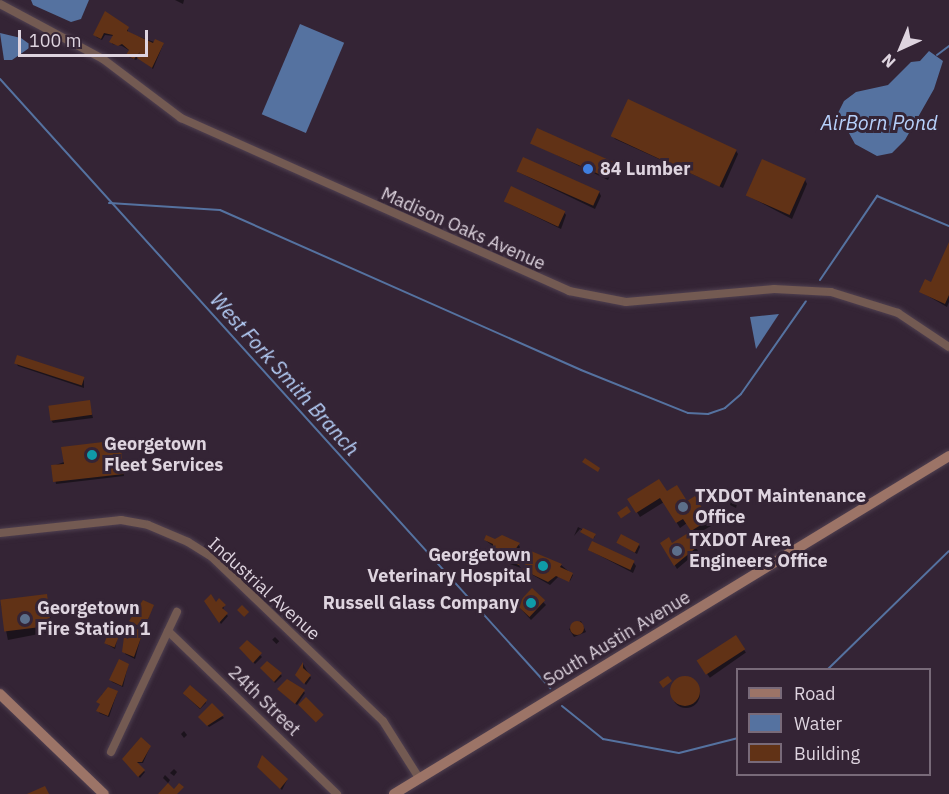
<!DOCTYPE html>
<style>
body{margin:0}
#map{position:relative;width:949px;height:794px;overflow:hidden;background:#342435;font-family:"IBM Plex Sans",sans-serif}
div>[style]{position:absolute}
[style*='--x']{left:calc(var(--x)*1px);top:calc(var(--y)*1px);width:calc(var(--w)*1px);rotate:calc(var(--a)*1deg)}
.water>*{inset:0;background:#5572a0;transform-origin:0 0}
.shadow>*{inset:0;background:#0007;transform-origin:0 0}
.round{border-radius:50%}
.stream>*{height:2px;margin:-1px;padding:0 1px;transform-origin:1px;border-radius:1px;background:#5572a0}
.building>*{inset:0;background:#613216;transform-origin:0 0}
.roads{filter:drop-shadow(0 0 2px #4f4050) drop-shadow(0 0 2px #4f4050)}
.minor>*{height:8px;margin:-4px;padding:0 4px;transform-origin:4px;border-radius:4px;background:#735a52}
.secondary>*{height:10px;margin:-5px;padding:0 5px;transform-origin:5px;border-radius:5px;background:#9c7467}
.dots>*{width:16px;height:16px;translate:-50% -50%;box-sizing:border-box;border:3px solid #342435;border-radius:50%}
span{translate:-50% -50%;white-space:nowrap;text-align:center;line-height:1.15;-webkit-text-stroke:6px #342435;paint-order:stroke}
.poi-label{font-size:18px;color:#ded4df;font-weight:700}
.left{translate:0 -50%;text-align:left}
.right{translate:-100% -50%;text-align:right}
.street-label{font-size:18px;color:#ded4df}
.water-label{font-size:20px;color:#b7d1fb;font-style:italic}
.legend{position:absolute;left:736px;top:668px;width:195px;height:108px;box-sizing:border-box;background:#342435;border:2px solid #786a79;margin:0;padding:8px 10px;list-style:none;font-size:18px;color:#ded4df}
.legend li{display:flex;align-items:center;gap:12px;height:30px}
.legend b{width:30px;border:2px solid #786a79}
.north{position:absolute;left:871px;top:18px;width:60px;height:60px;-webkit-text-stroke:4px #342435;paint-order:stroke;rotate:224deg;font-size:16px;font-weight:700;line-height:24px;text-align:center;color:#ded4df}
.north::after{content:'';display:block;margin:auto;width:21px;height:27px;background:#ded4df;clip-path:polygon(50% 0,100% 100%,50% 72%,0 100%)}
.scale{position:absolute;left:18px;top:30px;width:130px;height:27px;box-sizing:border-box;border:3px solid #ded4df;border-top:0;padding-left:8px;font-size:18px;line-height:21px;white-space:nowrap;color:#ded4df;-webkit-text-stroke:4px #342435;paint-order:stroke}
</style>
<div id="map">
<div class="water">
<i style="clip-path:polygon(31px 0,89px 0,81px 19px,71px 22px,33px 5px)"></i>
<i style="left:300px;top:24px;width:48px;height:98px;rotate:23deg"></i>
<i style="clip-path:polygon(0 33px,21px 38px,32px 46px,12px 60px,4px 60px)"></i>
<i style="clip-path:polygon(929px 51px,943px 61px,934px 89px,905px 140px,892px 153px,877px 156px,855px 144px,838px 113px,844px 101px,856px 92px,888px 85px,911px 62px,920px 61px)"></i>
<i style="clip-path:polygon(779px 314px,756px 349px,750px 317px)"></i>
</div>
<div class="shadow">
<i style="clip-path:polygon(175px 0,184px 0,183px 4px)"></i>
<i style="clip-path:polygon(105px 13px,128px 28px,128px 33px,163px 45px,153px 69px,139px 57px,136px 60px,129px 57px,130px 51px,122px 46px,112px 44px,114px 36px,105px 35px,102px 40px,96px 37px)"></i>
<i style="clip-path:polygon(628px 101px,736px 151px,738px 154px,723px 188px,615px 139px,613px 136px)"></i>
<i style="clip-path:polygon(532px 143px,612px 163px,614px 167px,608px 180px)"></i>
<i style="clip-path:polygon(518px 172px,599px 192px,601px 196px,595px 209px)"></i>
<i style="clip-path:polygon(805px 180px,807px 184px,792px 219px,748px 196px)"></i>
<i style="clip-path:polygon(506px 202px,564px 212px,566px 215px,561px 229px)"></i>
<i style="clip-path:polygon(949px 245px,949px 302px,947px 307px,921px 292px,932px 284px)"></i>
<i style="clip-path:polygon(16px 363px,84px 378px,84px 388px,18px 366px)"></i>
<i style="clip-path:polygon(89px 402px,93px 418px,53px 423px,51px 420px)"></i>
<i style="clip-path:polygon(119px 442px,124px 476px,56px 484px,53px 466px)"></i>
<i style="clip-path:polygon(666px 493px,686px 503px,694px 498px,711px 526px,695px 535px,687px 523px,680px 528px,664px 502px,640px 517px,629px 499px)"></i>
<i style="clip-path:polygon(731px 501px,737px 504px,736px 508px,730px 505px)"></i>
<i style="clip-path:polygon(578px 527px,595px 536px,594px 538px,580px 529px,574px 536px)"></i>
<i style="clip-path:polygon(688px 535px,698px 551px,677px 569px,662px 543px,672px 545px)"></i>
<i style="clip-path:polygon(485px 540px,518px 544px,520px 547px,513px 558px,521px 568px,497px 559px,494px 547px)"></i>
<i style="clip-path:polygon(618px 543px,639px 545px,640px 547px,637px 554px)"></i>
<i style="clip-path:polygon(589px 550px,634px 563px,636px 566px,633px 573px)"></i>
<i style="clip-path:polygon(561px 565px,573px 575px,570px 581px,559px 576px,550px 585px,524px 570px)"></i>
<i style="clip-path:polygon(532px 590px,546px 605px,531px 620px,520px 608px)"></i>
<i style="left:46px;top:595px;width:37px;height:46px;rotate:79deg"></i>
<i style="clip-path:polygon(206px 601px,224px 605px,223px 611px,228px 616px,221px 624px)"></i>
<i style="clip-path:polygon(152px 606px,145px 630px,132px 623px,133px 614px)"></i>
<i style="clip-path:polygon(581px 621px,586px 632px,574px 637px,569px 629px)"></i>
<i style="clip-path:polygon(142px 633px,135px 659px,125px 654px,128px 641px)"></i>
<i style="left:275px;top:637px;width:6px;height:4px;rotate:45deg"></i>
<i style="left:735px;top:637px;width:19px;height:44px;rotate:55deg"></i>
<i style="clip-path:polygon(117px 640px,115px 649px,105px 643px)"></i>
<i style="clip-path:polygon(247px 643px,262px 657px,255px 664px,243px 651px)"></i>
<i style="clip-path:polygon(268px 663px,282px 676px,275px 683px,263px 670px)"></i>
<i style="clip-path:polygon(303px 664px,311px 678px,306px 685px,297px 673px)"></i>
<i style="clip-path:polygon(128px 665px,123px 687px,112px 682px,111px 680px)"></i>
<i class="round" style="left:672px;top:680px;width:28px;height:28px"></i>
<i style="clip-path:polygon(278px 689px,303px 691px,305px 693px,297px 705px)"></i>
<i style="clip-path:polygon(117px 693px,109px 717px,99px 713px,102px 694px)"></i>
<i style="clip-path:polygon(185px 695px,205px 701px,206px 703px,200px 709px)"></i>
<i style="clip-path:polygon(212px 705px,224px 718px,209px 727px,201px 719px)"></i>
<i style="clip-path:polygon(184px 731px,187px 735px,184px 738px,181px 734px)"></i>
<i style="clip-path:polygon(150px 747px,143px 763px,136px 763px,145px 772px,140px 778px,125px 761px)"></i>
<i style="clip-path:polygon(262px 757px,287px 780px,282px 790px,260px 769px)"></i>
<i style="clip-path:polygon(174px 769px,177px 772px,174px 776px,170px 773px)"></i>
<i style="clip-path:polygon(165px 775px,170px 780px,168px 783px,163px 778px)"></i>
</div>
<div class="stream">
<i style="--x:937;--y:55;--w:15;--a:-37"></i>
<i style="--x:0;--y:79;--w:821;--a:47.91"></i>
<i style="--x:109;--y:203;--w:111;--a:3.6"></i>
<i style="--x:220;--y:210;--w:395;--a:23.9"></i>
<i style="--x:581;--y:370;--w:115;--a:21.9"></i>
<i style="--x:688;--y:413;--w:20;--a:3"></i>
<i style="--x:708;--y:414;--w:18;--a:-19"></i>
<i style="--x:725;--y:408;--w:21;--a:-41"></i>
<i style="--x:741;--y:394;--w:113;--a:-55"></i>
<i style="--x:820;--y:280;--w:102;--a:-55.8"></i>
<i style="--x:877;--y:196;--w:78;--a:22.6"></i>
<i style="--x:827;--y:670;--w:170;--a:-44.3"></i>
<i style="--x:562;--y:706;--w:53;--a:38.8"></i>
<i style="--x:603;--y:739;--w:77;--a:10.4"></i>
<i style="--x:679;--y:753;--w:61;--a:-14.3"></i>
</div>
<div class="building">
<i style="clip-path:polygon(105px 11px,129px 27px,127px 31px,153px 43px,155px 39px,164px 43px,152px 68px,137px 58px,140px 52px,134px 59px,126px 55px,129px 50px,122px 44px,118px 46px,109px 42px,113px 35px,104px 33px,101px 39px,93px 35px)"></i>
<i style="left:628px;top:99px;width:120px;height:41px;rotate:25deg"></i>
<i style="left:537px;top:128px;width:83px;height:17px;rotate:24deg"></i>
<i style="left:523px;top:157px;width:84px;height:16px;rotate:24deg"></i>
<i style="left:762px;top:159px;width:48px;height:40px;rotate:24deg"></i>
<i style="left:511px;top:186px;width:60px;height:17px;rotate:25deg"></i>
<i style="clip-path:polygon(949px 242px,949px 295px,945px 304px,919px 292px,925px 279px,931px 282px)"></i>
<i style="left:17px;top:355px;width:71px;height:9px;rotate:18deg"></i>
<i style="left:90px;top:400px;width:15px;height:42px;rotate:82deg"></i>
<i style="clip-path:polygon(120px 440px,124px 474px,53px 482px,51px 465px,64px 464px,61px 447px)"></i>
<i style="clip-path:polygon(585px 458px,600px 468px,598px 472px,582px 462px)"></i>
<i style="clip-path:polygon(659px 479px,667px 491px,677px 485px,687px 501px,695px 496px,709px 520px,691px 531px,683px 519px,676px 523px,660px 498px,636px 513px,627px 499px)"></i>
<i style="left:627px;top:506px;width:7px;height:12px;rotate:56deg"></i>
<i style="clip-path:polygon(583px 528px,596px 534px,593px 539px,580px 532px)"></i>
<i style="clip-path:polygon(688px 533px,697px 547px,674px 566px,660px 543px,669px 537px,672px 543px)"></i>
<i style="left:621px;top:534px;width:21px;height:10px;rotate:28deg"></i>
<i style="clip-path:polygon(486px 535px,495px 539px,502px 535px,520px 543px,511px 555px,521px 562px,519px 565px,493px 555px,493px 544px,484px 540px)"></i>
<i style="left:592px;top:541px;width:47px;height:10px;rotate:25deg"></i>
<i style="clip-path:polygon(531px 551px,562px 564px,560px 567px,573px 573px,569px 582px,556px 576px,548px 582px,523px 570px)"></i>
<i style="left:532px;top:588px;width:18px;height:23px;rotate:43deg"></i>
<i style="left:47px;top:594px;width:32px;height:47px;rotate:83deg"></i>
<i style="clip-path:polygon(211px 594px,216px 602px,219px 598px,226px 605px,222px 608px,228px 613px,219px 623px,204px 601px)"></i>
<i style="clip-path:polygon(143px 600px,154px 605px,144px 629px,129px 621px)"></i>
<i style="left:108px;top:601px;width:13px;height:10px;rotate:29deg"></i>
<i style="left:242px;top:605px;width:10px;height:7px;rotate:45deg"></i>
<i class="round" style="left:570px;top:621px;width:14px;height:14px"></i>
<i style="clip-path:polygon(133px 627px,143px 632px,134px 657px,122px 652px,124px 637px,128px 639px)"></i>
<i style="left:108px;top:634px;width:11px;height:10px;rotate:22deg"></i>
<i style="left:736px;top:635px;width:17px;height:47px;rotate:57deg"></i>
<i style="clip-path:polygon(247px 640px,262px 653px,253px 663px,239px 648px)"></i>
<i style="clip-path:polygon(119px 659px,129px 664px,122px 686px,109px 680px)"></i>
<i style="clip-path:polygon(267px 661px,282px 673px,274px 682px,260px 668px)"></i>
<i style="clip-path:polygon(303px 662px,303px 668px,311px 675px,304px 684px,295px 675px)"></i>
<i style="clip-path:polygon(668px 676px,672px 681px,663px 688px,659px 682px)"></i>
<i class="round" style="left:670px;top:676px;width:30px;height:30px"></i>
<i style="clip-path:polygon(287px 679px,305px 690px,295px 704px,277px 689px)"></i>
<i style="left:190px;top:685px;width:23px;height:11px;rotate:41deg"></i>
<i style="clip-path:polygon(108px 687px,118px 691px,108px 716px,96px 711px,100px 704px,96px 702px)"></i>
<i style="left:306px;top:697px;width:25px;height:11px;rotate:45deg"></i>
<i style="clip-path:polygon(212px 703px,224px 715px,207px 726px,198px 717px)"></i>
<i style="clip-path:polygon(141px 737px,151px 746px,142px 762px,137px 762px,145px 770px,138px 777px,122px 759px)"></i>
<i style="clip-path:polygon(262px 755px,288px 779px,280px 789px,257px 767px)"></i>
<i style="clip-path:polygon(168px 783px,174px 789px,179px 783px,184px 787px,177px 794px,158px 794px)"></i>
<i style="clip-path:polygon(45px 786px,49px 794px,27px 794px)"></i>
</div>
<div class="roads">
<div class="minor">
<i style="--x:0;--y:4;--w:117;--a:28.1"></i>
<i style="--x:103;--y:59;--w:98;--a:37.1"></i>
<i style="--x:181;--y:118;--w:425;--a:24"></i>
<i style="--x:569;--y:291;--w:58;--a:10.9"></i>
<i style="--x:626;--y:302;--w:149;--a:-5"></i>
<i style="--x:774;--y:289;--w:57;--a:3"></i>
<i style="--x:831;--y:292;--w:70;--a:17.4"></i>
<i style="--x:898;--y:313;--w:61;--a:33.7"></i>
<i style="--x:0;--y:533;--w:122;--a:-6.1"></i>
<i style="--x:121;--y:520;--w:27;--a:10"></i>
<i style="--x:148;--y:525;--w:43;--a:23"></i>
<i style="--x:188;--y:542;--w:28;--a:32"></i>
<i style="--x:212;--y:557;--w:237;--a:43.8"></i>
<i style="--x:383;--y:721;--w:67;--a:57.7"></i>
<i style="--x:168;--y:631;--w:235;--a:44"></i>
<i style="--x:111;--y:752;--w:155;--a:-64.8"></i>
</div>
<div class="secondary">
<i style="--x:0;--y:694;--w:144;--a:43.9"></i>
<i style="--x:394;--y:794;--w:650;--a:-31.34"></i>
</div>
</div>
<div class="dots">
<i style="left:588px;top:169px;background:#3f7fe0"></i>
<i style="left:92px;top:455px;background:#0f9aa8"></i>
<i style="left:683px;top:507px;background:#5c6f8a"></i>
<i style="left:677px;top:551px;background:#5c6f8a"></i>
<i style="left:543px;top:566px;background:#0f9aa8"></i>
<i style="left:531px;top:603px;background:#0f9aa8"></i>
<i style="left:25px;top:619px;background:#5c6f8a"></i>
</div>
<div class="poi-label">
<span class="left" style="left:600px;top:169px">84 Lumber</span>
<span class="left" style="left:104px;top:455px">Georgetown<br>Fleet Services</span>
<span class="left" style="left:695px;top:507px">TXDOT Maintenance<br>Office</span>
<span class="left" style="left:689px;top:551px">TXDOT Area<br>Engineers Office</span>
<span class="right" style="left:531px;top:566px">Georgetown<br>Veterinary Hospital</span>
<span class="right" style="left:519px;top:603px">Russell Glass Company</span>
<span class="left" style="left:37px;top:619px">Georgetown<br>Fire Station 1</span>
</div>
<div class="street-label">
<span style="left:463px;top:229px;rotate:24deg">Madison Oaks Avenue</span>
<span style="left:264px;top:589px;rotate:42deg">Industrial Avenue</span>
<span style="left:617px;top:639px;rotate:-31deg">South Austin Avenue</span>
<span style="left:264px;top:701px;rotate:44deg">24th Street</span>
</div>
<div class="water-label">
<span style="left:879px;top:122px">AirBorn Pond</span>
<span style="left:285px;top:374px;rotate:48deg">West Fork Smith Branch</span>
</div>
<ul class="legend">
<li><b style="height:8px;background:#9c7467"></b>Road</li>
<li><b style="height:16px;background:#5572a0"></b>Water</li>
<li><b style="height:16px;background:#613216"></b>Building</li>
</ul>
<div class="north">N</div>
<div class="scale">100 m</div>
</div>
